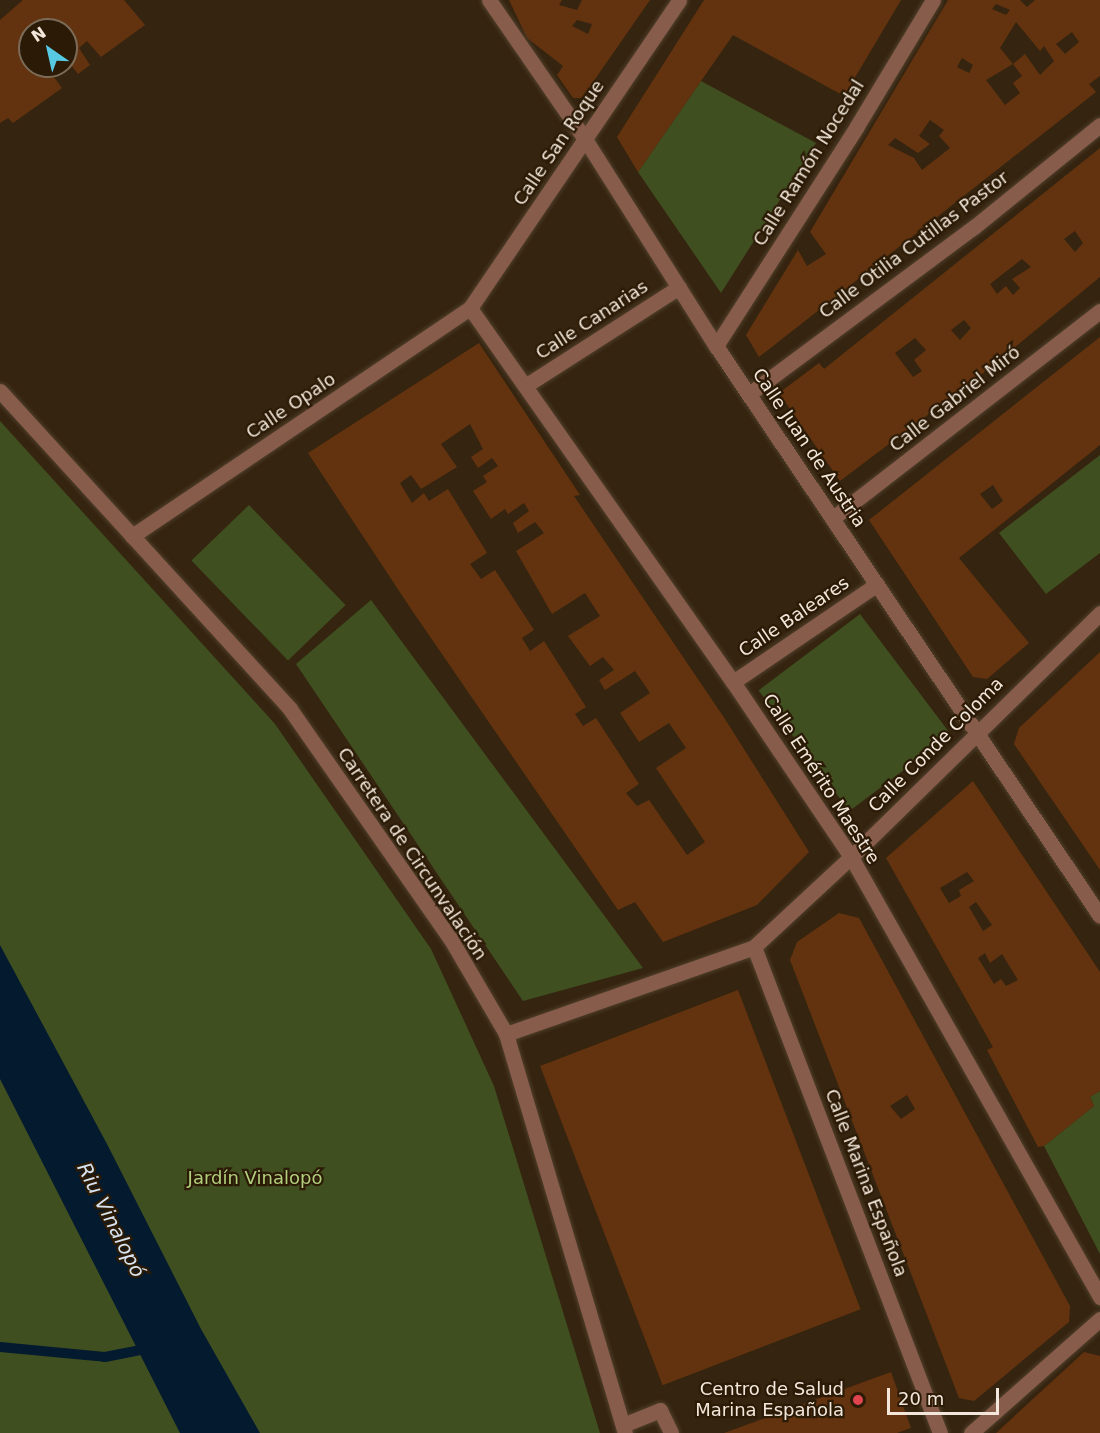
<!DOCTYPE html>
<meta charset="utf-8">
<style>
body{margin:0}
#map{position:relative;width:1100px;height:1433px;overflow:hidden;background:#35240f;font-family:"DejaVu Sans",sans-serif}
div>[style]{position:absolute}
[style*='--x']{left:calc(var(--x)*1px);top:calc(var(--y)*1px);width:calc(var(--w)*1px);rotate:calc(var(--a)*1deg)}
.green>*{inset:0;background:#404f20;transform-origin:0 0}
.water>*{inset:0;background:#031a2f}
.stream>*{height:10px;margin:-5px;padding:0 5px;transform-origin:5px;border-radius:5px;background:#031a2f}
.building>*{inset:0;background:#63330f;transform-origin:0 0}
.roads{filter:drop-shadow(0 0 2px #4f3f2b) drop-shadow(0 0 2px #4f3f2b)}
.minor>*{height:15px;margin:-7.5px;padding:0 7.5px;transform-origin:7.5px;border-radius:7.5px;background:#885c4b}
.dots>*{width:16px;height:16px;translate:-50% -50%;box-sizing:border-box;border:3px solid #2b1a05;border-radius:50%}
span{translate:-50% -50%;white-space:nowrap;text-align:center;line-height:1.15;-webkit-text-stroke:4.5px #2b1a05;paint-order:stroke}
.street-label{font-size:18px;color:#f2e7da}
.park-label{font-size:18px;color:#b1cf7c}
.poi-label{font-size:18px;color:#f2e7da}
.right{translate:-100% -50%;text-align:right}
.water-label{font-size:20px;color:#d7e4f1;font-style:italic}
.north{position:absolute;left:18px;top:18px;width:60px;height:60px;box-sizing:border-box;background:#2b1a05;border:2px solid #7b6c5a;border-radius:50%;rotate:326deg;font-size:16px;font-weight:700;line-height:24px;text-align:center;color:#f2e7da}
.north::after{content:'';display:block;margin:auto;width:21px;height:27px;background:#58c9e3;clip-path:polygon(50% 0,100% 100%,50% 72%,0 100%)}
.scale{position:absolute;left:887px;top:1388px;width:112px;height:27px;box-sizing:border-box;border:3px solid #f2e7da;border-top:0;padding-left:8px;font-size:18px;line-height:21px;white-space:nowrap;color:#f2e7da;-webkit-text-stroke:4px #2b1a05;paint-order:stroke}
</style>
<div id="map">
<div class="green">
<i style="clip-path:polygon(701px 81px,816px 143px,721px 293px,638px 172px)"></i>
<i style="clip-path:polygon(0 421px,275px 724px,431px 949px,494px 1086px,600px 1433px,0 1433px)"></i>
<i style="clip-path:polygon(1100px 455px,1100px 553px,1046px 594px,999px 533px)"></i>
<i style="left:249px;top:505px;width:139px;height:80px;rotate:46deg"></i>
<i style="clip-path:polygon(371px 600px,643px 968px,523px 1001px,296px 664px)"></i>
<i style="left:860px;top:614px;width:151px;height:127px;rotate:53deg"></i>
<i style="clip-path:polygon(1100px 1091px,1100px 1254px,1044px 1146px,1094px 1106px,1090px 1097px)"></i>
</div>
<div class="water">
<i style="clip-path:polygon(0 945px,107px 1144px,201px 1329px,260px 1433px,180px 1433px,0 1079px)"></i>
</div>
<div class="stream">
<i style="--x:0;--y:1347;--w:105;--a:5.4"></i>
<i style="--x:105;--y:1357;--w:47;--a:-11.1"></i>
</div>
<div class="building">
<i style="clip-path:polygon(23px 0,124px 0,145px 25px,101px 57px,87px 41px,79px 48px,90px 65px,78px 74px,68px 61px,66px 62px,66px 30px,30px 30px,30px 66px,61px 66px,51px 73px,62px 88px,13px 123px,8px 118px,0 123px,0 20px)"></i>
<i style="clip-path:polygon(evenodd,509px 0,562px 0,559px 5px,577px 10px,582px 0,650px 0,582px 98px,573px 98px,557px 75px,563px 66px,527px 38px,509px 0,577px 20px,592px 24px,588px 34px,572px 26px,577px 20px)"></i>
<i style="clip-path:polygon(704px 0,901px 0,844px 96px,733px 35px,638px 172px,617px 137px)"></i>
<i style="clip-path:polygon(evenodd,948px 0,1020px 0,1027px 7px,1035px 0,1100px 0,1100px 76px,1089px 84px,1096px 92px,759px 357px,746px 335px,798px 250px,807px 266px,826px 254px,810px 232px,948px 0,996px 4px,1010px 10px,1006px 15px,992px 9px,996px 4px,948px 0,1016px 22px,1040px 51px,1044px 46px,1054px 61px,1040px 75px,1025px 54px,1013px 64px,1022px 76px,1013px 83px,1020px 93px,1005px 105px,986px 80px,1013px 64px,1000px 48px,1016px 22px,948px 0,1072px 32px,1079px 42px,1065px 54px,1056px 44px,1072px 32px,948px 0,962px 58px,973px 65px,969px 73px,957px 67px,962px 58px,948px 0,930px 120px,944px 130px,939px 136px,950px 148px,922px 170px,914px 158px,888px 145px,895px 138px,918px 153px,930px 144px,919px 136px,930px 120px)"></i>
<i style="clip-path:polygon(evenodd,1100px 148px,1100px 277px,991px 367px,840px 481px,779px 393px,819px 363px,824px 369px,1100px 148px,1075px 231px,1083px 243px,1075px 252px,1064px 239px,1075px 231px,1100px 148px,1022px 259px,1031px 267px,1012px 279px,1020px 288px,1013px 295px,1006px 286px,997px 294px,990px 284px,1022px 259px,1100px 148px,964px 320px,971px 328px,960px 340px,951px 330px,964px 320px,1100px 148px,915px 338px,926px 350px,914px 360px,922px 371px,913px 377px,895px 353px,915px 338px)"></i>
<i style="clip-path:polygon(evenodd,1100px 337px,1100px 445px,959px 558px,1029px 643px,987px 679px,973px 677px,869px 520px,1100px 337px,993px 485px,1003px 501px,992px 509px,980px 494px,993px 485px)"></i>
<i style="clip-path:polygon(evenodd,479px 343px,580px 495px,574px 496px,725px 719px,809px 852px,757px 905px,663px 942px,635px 902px,618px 910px,411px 609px,308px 453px,479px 343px,470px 424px,483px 449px,471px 457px,478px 468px,492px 458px,498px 466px,483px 476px,487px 482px,473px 491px,491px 519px,505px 509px,508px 514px,524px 503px,529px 511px,513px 523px,518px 533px,535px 522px,544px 533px,516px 551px,552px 614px,585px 593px,600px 616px,568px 636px,590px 666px,603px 657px,614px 670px,599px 680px,605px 690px,635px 671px,650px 693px,620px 713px,639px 742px,669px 723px,686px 748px,656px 768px,705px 842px,687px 855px,649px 800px,637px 806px,626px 793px,639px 784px,596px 718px,583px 726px,575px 714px,586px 707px,544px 641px,530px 651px,522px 638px,534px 630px,495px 570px,481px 579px,470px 564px,487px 553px,448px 489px,429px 501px,424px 493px,412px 503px,400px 483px,411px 475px,421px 489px,457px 467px,441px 444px,470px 424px)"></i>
<i style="clip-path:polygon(1100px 652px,1100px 870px,1014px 744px,1019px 728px)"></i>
<i style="clip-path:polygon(evenodd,973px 781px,1100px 972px,1100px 1091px,1090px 1097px,1094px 1106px,1044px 1146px,1038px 1147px,987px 1050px,993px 1047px,886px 858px,973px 781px,967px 872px,974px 881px,959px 890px,961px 896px,949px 903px,940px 888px,967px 872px,973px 781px,976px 902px,992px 925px,983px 931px,969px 907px,976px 902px,973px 781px,985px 953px,990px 963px,1002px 954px,1018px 980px,1006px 986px,1001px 979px,994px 984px,978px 958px,985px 953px)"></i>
<i style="clip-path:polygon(evenodd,839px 913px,859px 918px,1070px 1306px,1069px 1322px,974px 1401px,959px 1398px,790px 960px,797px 942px,839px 913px,907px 1095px,915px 1109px,901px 1119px,890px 1106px,907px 1095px)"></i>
<i style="left:738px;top:990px;width:342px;height:212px;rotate:69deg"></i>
<i style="clip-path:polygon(1084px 1352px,1100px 1356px,1100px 1433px,996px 1433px)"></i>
<i style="clip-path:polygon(891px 1372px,911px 1428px,897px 1433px,724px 1433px)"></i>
</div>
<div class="roads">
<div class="minor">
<i style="--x:489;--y:0;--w:169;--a:55.4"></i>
<i style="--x:585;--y:139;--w:245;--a:57.7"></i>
<i style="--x:716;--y:346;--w:687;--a:56.03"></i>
<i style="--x:470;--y:308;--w:457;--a:54.9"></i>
<i style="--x:733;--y:682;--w:211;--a:56"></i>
<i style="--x:851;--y:857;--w:506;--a:60.49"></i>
<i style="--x:716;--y:346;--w:261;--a:-57.3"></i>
<i style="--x:857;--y:126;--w:147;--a:-58.9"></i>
<i style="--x:525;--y:386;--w:183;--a:-32.7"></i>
<i style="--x:0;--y:391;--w:430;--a:47.6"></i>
<i style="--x:290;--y:709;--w:279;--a:55.1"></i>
<i style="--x:450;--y:938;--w:111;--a:59.7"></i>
<i style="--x:506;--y:1034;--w:416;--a:73.4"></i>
<i style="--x:749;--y:394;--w:280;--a:-36.6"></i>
<i style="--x:974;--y:227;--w:162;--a:-39"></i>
<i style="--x:833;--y:518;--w:338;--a:-37.8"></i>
<i style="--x:132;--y:536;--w:408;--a:-34"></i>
<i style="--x:470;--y:308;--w:372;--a:-55.8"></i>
<i style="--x:733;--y:682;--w:174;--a:-34.2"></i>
<i style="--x:754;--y:947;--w:520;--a:69.06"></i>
<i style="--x:506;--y:1034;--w:263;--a:-19.3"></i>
<i style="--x:754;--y:947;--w:132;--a:-42.9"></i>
<i style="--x:851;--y:857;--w:349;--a:-44.4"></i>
<i style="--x:623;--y:1425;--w:40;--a:-22"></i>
<i style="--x:660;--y:1410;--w:25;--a:64"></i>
<i style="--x:971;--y:1433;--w:172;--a:-41.5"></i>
</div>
</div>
<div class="dots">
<i style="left:858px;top:1400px;background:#e0444e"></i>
</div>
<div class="street-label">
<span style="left:559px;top:143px;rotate:-56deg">Calle San Roque</span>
<span style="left:809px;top:163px;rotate:-58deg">Calle Ramón Nocedal</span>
<span style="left:914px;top:245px;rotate:-37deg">Calle Otilia Cutillas Pastor</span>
<span style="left:592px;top:320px;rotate:-33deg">Calle Canarias</span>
<span style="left:955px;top:399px;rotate:-38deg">Calle Gabriel Miró</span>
<span style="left:291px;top:406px;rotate:-34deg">Calle Opalo</span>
<span style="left:809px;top:448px;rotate:56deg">Calle Juan de Austria</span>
<span style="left:794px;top:617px;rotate:-34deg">Calle Baleares</span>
<span style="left:936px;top:745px;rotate:-45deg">Calle Conde Coloma</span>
<span style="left:821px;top:779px;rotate:57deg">Calle Emérito Maestre</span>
<span style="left:412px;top:854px;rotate:56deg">Carretera de Circunvalación</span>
<span style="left:866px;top:1183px;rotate:69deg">Calle Marina Española</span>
</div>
<div class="park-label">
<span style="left:255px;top:1178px">Jardín Vinalopó</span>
</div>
<div class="poi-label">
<span class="right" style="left:844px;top:1400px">Centro de Salud<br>Marina Española</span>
</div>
<div class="water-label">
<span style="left:111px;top:1220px;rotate:63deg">Riu Vinalopó</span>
</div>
<div class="north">N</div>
<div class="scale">20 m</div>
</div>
